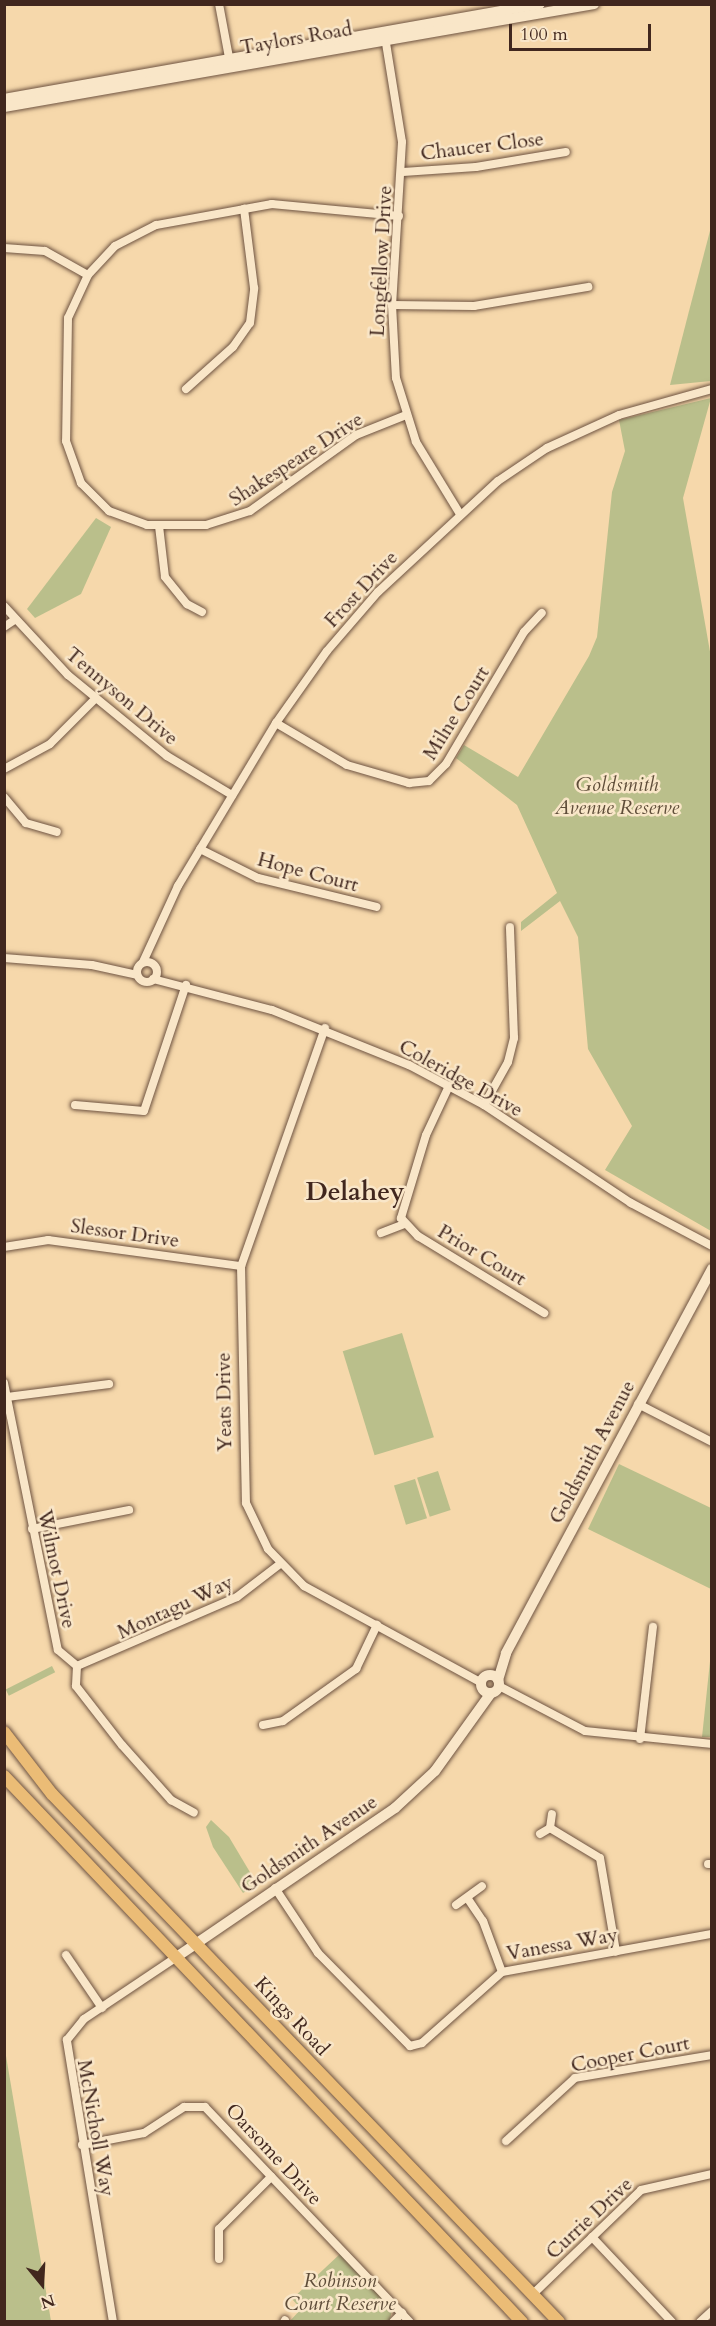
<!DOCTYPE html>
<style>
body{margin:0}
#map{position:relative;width:716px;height:2326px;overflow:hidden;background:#f6d8ab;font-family:Cardo,serif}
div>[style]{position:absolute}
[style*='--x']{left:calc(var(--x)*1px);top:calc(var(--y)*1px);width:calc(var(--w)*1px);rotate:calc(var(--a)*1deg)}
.green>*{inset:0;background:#babf8b;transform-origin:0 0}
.roads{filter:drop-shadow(0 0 2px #6e5341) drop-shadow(0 0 2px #6e5341)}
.street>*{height:8px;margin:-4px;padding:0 4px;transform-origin:4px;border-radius:4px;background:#f9e6c8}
.street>.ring{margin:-4px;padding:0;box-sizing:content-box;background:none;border:8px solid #f9e6c8;border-radius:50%}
.secondary>*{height:10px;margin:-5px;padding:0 5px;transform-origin:5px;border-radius:5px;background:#f9e6c8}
.secondary>.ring{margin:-5px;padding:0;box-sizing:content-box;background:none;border:10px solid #f9e6c8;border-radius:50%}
.primary>*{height:12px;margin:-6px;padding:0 6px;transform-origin:6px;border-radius:6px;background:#ebbc76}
span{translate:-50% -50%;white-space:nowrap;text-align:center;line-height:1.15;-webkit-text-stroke:5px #f9e6c8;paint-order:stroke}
.street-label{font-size:20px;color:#41271e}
.park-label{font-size:20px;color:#5f4d39;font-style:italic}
.district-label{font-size:26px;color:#41271e;font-weight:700}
.frame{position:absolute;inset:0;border:6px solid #41271e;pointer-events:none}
.north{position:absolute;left:12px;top:2254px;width:60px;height:60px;-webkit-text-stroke:4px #f9e6c8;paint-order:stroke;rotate:162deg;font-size:16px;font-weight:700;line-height:24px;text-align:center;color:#41271e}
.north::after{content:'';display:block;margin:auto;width:21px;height:27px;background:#41271e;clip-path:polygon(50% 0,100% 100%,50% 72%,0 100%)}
.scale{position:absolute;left:509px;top:24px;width:142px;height:27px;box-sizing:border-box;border:3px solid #41271e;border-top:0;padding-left:8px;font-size:18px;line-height:21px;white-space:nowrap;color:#41271e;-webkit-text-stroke:4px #f9e6c8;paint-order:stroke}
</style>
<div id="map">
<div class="green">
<i style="clip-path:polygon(711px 227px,711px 381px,670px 385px,688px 315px)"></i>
<i style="clip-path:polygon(711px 398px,683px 498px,712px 663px,711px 1231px,605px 1170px,632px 1126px,588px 1049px,578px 937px,560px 901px,521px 931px,521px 922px,557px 893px,517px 805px,456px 758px,464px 745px,518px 777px,589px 656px,597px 637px,612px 492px,625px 451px,619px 420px)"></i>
<i style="clip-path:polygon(96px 518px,111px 527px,81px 594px,35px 618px,27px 609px)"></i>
<i style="left:402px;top:1333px;width:109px;height:62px;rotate:73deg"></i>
<i style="clip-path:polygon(619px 1464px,711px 1508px,711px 1589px,588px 1529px)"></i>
<i style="left:438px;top:1471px;width:41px;height:22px;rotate:72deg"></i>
<i style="left:415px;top:1479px;width:41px;height:22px;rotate:73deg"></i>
<i style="clip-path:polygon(711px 1652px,712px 1737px,702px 1737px)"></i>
<i style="left:52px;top:1666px;width:7px;height:52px;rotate:63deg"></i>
<i style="clip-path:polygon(211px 1820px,229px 1837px,257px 1884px,243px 1893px,213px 1847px,206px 1827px)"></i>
<i style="clip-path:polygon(5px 2050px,51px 2321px,5px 2321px)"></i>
<i style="clip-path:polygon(341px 2253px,392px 2309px,390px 2320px,289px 2322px,301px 2309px,292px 2299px)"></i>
</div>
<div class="roads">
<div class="street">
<i style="--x:219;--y:4;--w:60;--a:79.4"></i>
<i style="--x:385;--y:37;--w:106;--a:80.8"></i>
<i style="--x:402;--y:142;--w:163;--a:93.5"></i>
<i style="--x:392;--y:305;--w:73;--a:86.9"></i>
<i style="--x:396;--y:378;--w:67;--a:72.6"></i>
<i style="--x:416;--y:442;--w:84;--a:58.6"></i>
<i style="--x:403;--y:172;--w:73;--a:-3.9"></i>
<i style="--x:476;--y:167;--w:91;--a:-9.5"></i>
<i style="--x:399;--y:216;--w:128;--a:-174.6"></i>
<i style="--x:272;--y:204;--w:118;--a:169.7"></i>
<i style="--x:156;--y:225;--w:46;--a:152.9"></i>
<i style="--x:115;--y:246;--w:40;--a:133"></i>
<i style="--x:88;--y:275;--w:47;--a:114.9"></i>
<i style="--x:68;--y:318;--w:123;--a:90.9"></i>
<i style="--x:66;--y:441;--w:45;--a:70.3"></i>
<i style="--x:81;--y:483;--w:40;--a:45"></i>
<i style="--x:109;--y:511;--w:40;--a:20.2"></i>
<i style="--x:147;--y:525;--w:59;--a:0"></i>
<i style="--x:206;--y:525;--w:46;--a:-17.7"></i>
<i style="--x:250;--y:511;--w:130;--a:-35.6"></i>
<i style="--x:356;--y:435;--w:54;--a:-21.8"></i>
<i style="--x:4;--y:248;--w:41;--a:4.2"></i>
<i style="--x:45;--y:251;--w:49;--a:29.2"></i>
<i style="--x:392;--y:305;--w:82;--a:0.7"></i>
<i style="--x:474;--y:306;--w:116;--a:-9.5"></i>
<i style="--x:186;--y:389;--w:63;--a:-41.8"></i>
<i style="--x:233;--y:347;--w:29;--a:-55"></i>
<i style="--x:250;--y:323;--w:35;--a:-83"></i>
<i style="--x:254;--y:288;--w:80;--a:-97.2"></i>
<i style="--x:159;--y:526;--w:51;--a:83.3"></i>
<i style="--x:165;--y:577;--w:35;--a:51"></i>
<i style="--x:187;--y:604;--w:17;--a:28"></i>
<i style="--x:4;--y:606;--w:94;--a:47.2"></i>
<i style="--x:68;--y:675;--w:128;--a:39.3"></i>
<i style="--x:167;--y:756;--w:76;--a:31"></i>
<i style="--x:4;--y:627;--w:14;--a:-34"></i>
<i style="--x:276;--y:723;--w:82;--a:30.6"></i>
<i style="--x:347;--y:765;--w:65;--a:16.2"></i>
<i style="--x:409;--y:783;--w:20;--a:-6"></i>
<i style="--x:429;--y:781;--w:24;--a:-45"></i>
<i style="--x:446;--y:764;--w:153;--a:-59.4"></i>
<i style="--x:524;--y:632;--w:26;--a:-47"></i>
<i style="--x:4;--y:769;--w:52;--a:-28.5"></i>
<i style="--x:50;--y:744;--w:65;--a:-45"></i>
<i style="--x:4;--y:797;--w:34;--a:50"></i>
<i style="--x:26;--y:823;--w:32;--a:16"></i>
<i style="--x:200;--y:849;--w:65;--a:26.6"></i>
<i style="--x:258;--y:878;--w:122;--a:13.7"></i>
<i style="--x:4;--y:958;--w:88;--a:4.5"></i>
<i style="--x:92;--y:965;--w:46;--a:12.5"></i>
<i style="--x:143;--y:962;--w:84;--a:-65.3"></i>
<i style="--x:178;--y:886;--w:190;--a:-59"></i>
<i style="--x:276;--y:723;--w:88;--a:-54.7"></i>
<i style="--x:327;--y:651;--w:78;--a:-49.2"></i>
<i style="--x:378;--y:592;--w:163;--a:-42.8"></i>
<i style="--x:498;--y:481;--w:59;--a:-34"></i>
<i style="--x:547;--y:448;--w:79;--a:-24.6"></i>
<i style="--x:619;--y:415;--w:97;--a:-15.6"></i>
<i class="ring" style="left:137px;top:962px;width:12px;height:12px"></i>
<i style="--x:153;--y:979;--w:123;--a:14.6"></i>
<i style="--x:272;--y:1010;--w:148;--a:21.9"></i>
<i style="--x:409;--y:1065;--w:85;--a:28.1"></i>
<i style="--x:484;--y:1105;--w:177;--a:33.7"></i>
<i style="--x:631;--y:1203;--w:92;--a:28"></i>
<i style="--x:325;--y:1028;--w:252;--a:109.4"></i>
<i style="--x:241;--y:1266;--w:237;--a:88.8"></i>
<i style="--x:246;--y:1503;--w:51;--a:64.4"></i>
<i style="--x:268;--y:1549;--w:52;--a:45.8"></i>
<i style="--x:304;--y:1586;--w:200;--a:28.6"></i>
<i style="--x:449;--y:1086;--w:54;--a:115.1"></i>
<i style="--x:426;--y:1135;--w:87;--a:106.8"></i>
<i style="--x:401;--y:1218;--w:25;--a:47"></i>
<i style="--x:418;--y:1236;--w:148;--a:31.4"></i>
<i style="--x:75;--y:1105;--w:69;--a:5"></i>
<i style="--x:144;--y:1111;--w:133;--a:-71.6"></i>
<i style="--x:484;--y:1105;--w:49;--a:-60.8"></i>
<i style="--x:508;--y:1062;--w:25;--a:-76"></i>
<i style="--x:514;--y:1038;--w:111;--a:-92.1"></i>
<i style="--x:381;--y:1233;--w:25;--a:-21"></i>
<i style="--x:4;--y:1247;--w:45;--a:-9"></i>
<i style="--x:48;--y:1240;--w:195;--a:7.7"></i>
<i style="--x:4;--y:1383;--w:272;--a:78.6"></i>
<i style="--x:58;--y:1650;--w:25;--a:40"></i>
<i style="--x:77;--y:1666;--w:20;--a:93"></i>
<i style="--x:76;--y:1686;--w:75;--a:52.1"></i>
<i style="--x:122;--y:1745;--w:74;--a:48.3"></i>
<i style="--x:171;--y:1800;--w:26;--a:29"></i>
<i style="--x:7;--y:1397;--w:103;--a:-7.3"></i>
<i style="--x:638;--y:1404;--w:83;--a:27.2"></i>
<i style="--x:32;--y:1529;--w:99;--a:-11.1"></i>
<i style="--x:77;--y:1666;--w:174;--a:-23.3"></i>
<i style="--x:237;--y:1597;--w:54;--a:-37.5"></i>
<i style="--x:499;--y:1686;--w:97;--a:27.6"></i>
<i style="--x:585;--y:1731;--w:128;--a:5.8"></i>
<i style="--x:263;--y:1725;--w:20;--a:-11"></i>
<i style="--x:283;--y:1721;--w:90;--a:-35.5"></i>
<i style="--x:356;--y:1669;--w:49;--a:-64.5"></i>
<i style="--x:640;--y:1739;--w:113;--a:-83.4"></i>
<i style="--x:550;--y:1828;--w:58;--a:31"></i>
<i style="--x:600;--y:1858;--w:95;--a:80.3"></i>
<i style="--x:540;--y:1834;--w:12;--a:-31"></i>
<i style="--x:550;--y:1828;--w:14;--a:-82"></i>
<i style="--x:708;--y:1864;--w:4;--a:0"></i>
<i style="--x:275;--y:1888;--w:78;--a:56.5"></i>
<i style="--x:318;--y:1953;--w:131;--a:45.3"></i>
<i style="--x:410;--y:2046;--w:12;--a:-14"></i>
<i style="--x:422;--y:2043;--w:107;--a:-41.6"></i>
<i style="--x:502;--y:1972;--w:213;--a:-10.3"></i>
<i style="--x:468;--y:1899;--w:27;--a:56"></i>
<i style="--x:483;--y:1921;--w:54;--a:69.6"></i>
<i style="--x:456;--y:1905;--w:32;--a:-36"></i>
<i style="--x:66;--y:1955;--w:64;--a:55.8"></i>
<i style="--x:506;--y:2141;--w:93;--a:-42.4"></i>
<i style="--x:575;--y:2078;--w:139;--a:-9.5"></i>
<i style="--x:82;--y:2145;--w:63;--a:-11"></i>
<i style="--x:144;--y:2133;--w:48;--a:-33"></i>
<i style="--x:184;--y:2107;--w:21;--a:0"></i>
<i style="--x:205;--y:2107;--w:297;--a:46.4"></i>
<i style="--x:592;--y:2237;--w:117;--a:46.7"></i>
<i style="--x:219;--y:2259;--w:30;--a:-90"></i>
<i style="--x:219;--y:2229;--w:74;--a:-45"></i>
<i style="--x:532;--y:2295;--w:151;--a:-43.9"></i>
<i style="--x:641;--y:2190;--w:73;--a:-12.7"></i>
<i style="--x:113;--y:2322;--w:286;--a:-99.3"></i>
<i style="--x:67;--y:2040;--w:27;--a:-51"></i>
<i style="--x:84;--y:2019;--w:110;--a:-33.8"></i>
<i style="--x:284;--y:2322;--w:2;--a:-63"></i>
<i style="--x:393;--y:2322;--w:13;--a:-45"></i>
<i style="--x:700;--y:2322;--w:16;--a:-43"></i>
</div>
<div class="secondary">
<i style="--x:4;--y:99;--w:544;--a:-10.05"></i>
<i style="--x:4;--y:107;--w:599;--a:-9.9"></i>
<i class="ring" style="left:481px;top:1675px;width:8px;height:8px"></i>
<i style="--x:498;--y:1680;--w:28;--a:-73"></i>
<i style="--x:506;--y:1653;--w:436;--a:-61.8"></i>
<i style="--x:175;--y:1958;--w:266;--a:-34.3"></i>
<i style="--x:395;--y:1808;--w:54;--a:-42.8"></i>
<i style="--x:435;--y:1771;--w:96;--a:-54.3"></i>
</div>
<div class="primary">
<i style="--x:4;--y:1732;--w:78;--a:52.3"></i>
<i style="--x:52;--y:1794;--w:732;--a:46.16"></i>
<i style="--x:4;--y:1776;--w:753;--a:46.51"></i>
</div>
</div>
<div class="street-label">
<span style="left:296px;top:38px;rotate:-10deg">Taylors Road</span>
<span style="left:482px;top:146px;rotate:-7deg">Chaucer Close</span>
<span style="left:381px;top:261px;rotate:-87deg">Longfellow Drive</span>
<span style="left:296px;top:459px;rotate:-33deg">Shakespeare Drive</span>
<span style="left:361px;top:589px;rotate:-47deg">Frost Drive</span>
<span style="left:122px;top:696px;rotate:40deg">Tennyson Drive</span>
<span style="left:456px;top:713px;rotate:-58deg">Milne Court</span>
<span style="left:308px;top:872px;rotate:15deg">Hope Court</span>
<span style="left:461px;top:1078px;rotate:29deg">Coleridge Drive</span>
<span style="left:125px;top:1233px;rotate:8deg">Slessor Drive</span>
<span style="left:482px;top:1255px;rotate:31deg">Prior Court</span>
<span style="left:224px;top:1402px;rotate:-91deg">Yeats Drive</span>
<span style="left:592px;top:1452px;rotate:-62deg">Goldsmith Avenue</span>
<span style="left:57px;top:1569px;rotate:78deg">Wilmot Drive</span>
<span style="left:175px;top:1607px;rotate:-25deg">Montagu Way</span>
<span style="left:309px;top:1844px;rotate:-34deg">Goldsmith Avenue</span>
<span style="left:562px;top:1944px;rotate:-10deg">Vanessa Way</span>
<span style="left:292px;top:2016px;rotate:47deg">Kings Road</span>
<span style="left:630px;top:2054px;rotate:-11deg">Cooper Court</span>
<span style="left:96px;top:2128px;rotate:80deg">McNicholl Way</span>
<span style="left:274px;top:2154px;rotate:47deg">Oarsome Drive</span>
<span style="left:589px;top:2218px;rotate:-43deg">Currie Drive</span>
</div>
<div class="park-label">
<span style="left:617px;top:796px">Goldsmith<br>Avenue Reserve</span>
<span style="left:340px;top:2292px">Robinson<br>Court Reserve</span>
</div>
<div class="district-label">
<span style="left:355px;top:1192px">Delahey</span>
</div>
<div class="frame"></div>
<div class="north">N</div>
<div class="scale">100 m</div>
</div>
